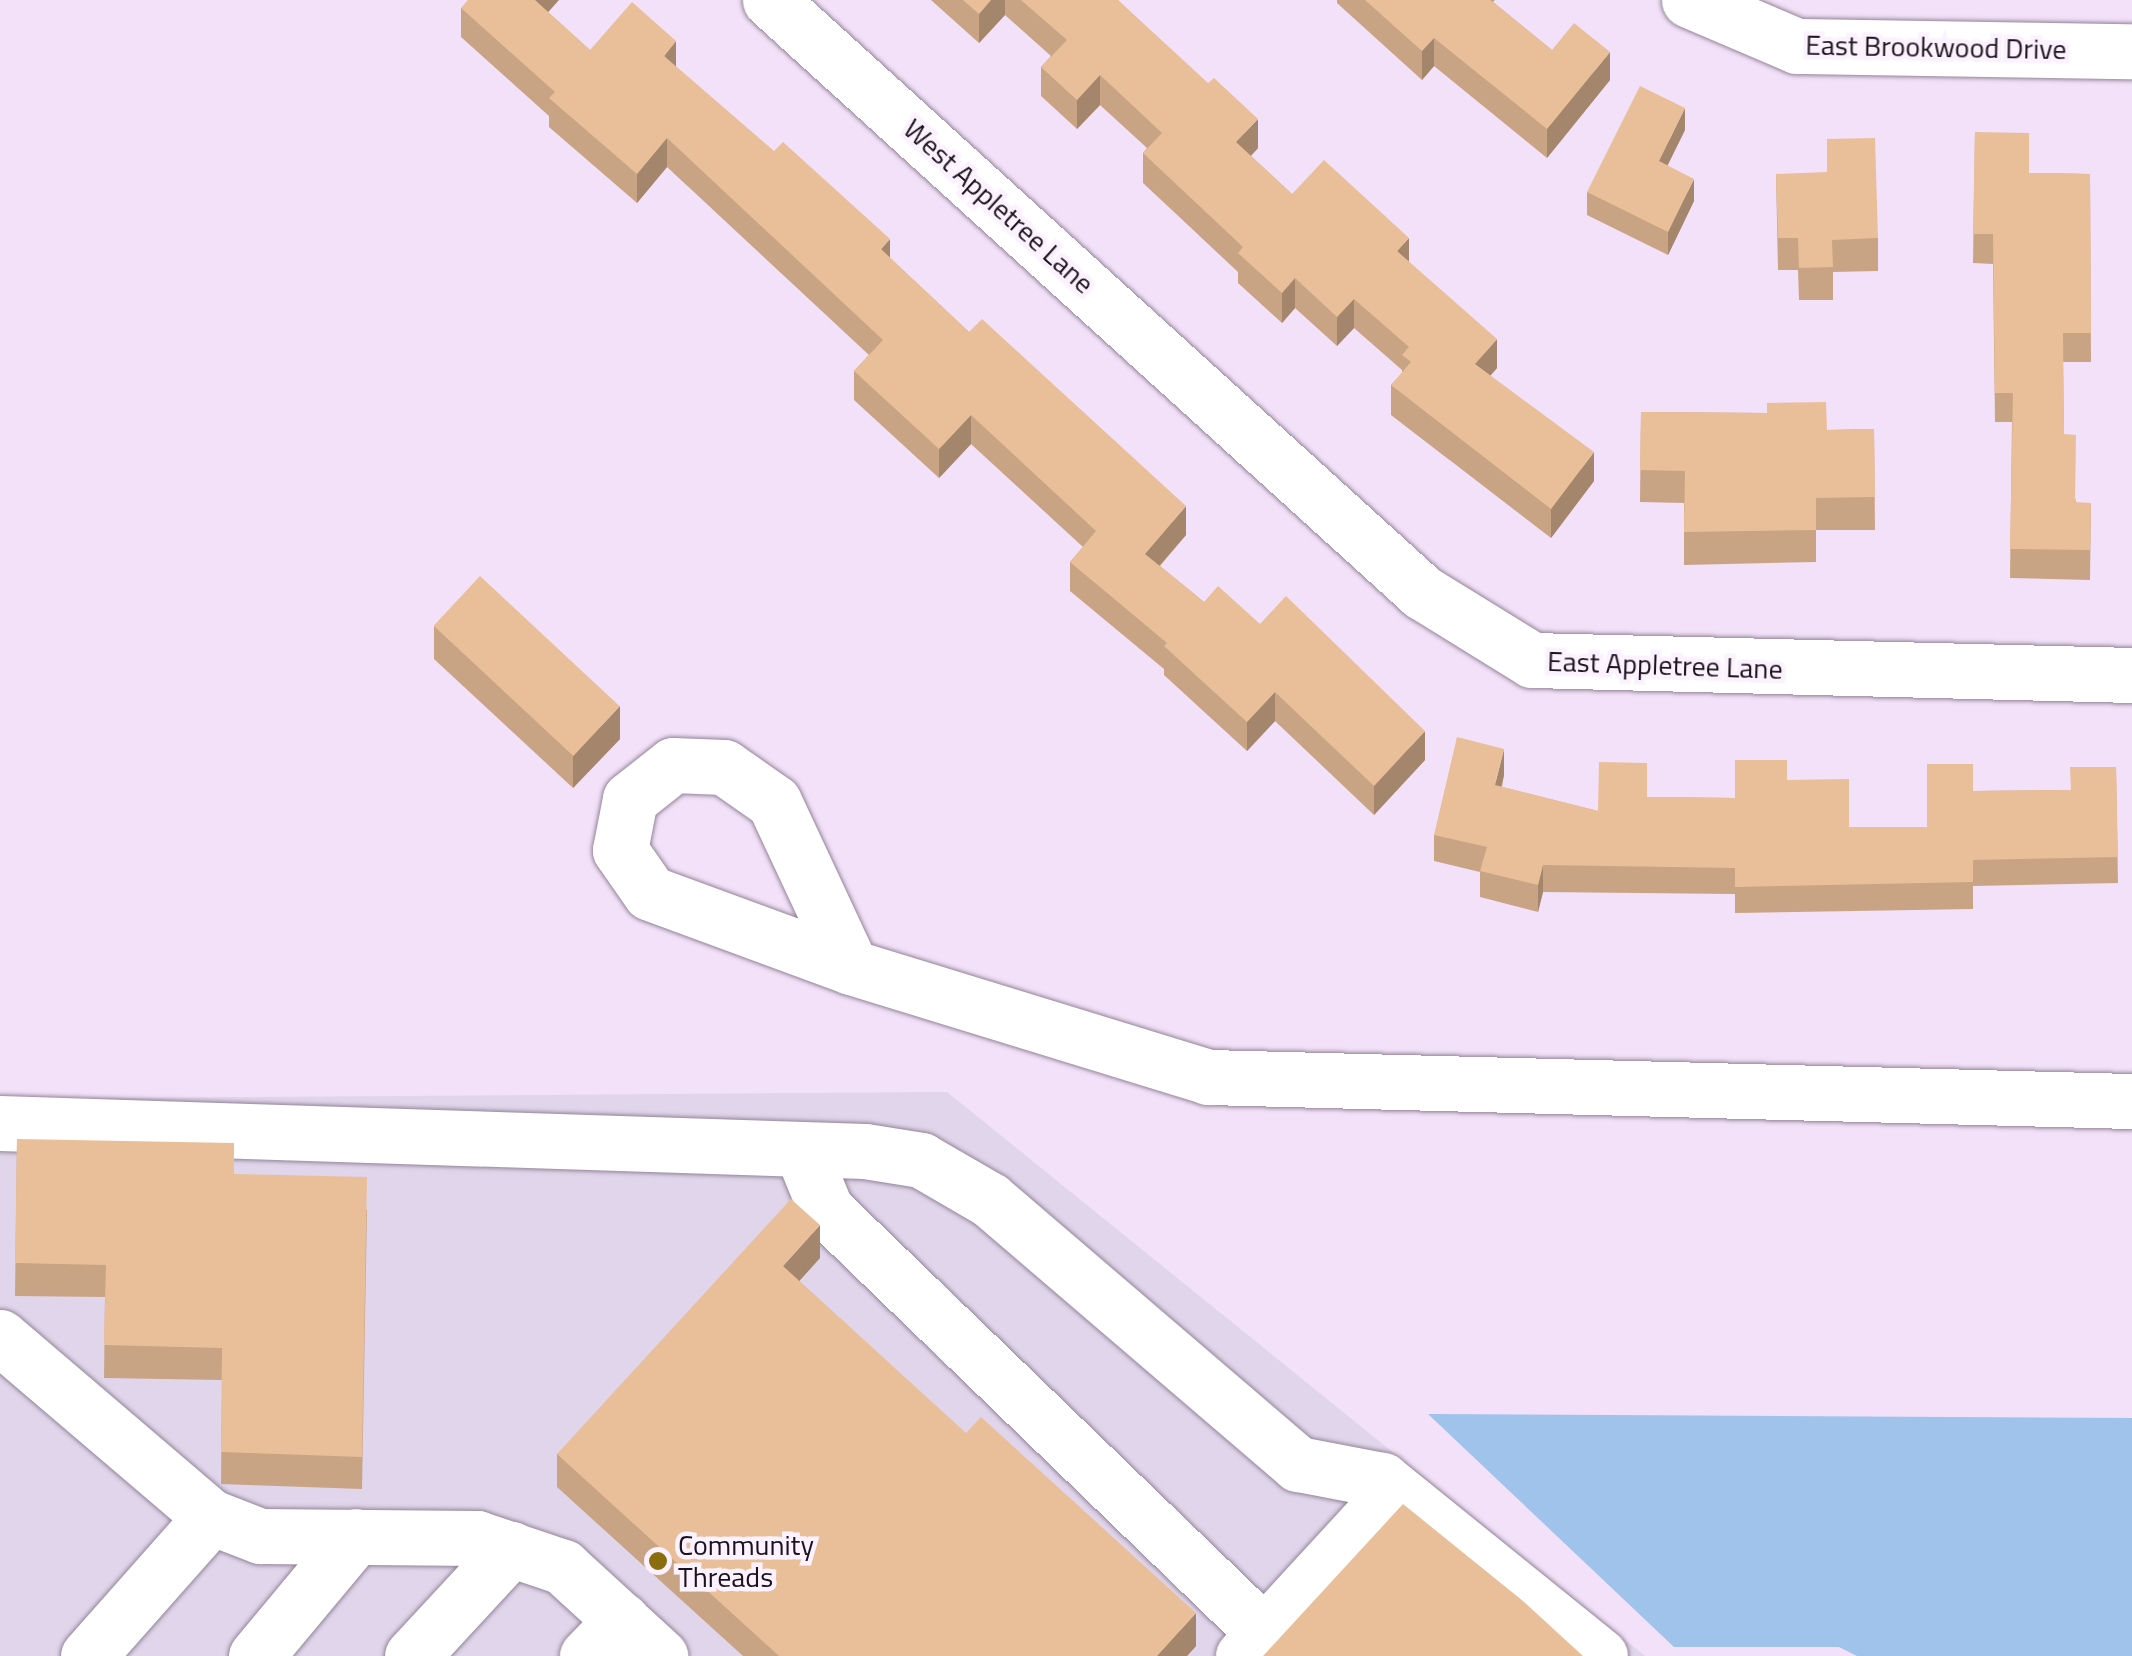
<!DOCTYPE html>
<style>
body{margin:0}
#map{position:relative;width:2132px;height:1656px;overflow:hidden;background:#f2e1f8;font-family:"Titillium Web",sans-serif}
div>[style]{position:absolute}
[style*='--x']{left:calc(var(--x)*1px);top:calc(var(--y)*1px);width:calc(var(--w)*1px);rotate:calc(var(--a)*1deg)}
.commercial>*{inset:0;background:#e0d5ea}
.water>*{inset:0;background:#9fc3eb}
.roads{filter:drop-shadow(0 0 2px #948499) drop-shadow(0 0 2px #948499)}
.minor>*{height:55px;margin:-27.5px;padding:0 27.5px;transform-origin:27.5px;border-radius:27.5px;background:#fff}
.wall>*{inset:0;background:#c8a484}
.shaded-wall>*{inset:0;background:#a3866c}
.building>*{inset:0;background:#e9bf9a;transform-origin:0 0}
.dots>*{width:28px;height:28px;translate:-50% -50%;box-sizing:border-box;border:5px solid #fbf1ff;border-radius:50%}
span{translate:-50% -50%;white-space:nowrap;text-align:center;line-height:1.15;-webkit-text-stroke:9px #fbf1ff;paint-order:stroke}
.street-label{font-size:28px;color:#19131b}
.poi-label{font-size:28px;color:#19131b}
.left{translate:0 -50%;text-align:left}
</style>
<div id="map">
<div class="commercial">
<i style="clip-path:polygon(947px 1092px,1645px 1656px,0 1656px,0 1099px)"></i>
</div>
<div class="water">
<i style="clip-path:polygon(1428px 1414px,2132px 1418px,2132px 1656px,1857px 1656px,1839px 1647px,1674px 1647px)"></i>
</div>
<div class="roads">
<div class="minor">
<i style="--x:770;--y:0;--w:881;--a:42.24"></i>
<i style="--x:1422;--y:592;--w:129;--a:31.7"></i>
<i style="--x:1532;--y:660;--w:600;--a:1.43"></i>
<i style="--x:1689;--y:0;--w:117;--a:23.1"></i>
<i style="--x:1797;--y:46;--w:335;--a:0.9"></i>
<i style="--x:851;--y:967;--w:182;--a:-115"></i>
<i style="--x:774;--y:802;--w:61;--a:-145"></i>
<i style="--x:724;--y:767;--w:51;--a:-177.8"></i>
<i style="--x:673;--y:765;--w:55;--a:141.7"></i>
<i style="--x:630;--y:799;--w:52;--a:101.1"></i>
<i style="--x:620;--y:850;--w:52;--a:55.1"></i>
<i style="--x:650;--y:893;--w:214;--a:20.2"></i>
<i style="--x:851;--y:967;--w:374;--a:17.1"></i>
<i style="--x:1208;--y:1077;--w:924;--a:1.49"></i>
<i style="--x:0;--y:1123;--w:865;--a:1.85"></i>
<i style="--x:865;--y:1151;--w:57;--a:9.1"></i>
<i style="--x:921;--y:1160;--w:80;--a:30.1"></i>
<i style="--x:990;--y:1200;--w:406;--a:40.6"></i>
<i style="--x:1298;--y:1464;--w:86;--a:10.8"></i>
<i style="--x:1382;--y:1480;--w:280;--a:38.9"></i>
<i style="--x:801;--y:1149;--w:66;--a:67.7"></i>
<i style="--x:826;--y:1210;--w:609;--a:44"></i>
<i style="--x:0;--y:1337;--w:277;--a:40.5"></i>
<i style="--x:211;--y:1517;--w:53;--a:21.2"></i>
<i style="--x:260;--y:1536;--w:217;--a:0.5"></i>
<i style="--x:477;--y:1538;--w:91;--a:18.6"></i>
<i style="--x:563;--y:1567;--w:132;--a:42.5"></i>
<i style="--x:88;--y:1656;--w:186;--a:-48.5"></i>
<i style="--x:256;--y:1656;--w:156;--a:-50.2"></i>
<i style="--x:412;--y:1656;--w:146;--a:-47.2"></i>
<i style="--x:587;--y:1656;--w:50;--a:-45.8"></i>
<i style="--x:1243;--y:1656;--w:223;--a:-47.4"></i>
</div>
</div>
<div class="wall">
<i style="clip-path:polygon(931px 0,1118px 0,1258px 148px,1251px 156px,1292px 194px,1409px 262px,1497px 368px,1490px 376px,1594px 481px,1551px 538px,1391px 415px,1391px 385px,1402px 373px,1402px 370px,1354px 328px,1337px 346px,1295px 308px,1282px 323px,1238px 283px,1238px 272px,1143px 183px,1143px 153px,1147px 148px,1100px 105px,1077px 129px,1041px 96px,1041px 67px,1051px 56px,1005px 15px,979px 43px)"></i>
<i style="clip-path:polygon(1337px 0,1495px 0,1493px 2px,1552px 50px,1610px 80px,1547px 158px,1434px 66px,1422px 80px,1337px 3px)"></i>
<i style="clip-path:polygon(461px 8px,548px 12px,590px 50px,676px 67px,890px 258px,1186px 535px,1160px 566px,1204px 602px,1260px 624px,1425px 760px,1374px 815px,1275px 721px,1247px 751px,1164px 675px,1164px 669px,1070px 591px,1070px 562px,1083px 547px,971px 444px,939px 478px,854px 400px,854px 371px,869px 355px,667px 167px,637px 203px,549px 127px,549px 116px,461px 37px)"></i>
<i style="clip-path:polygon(1685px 130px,1667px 165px,1694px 201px,1668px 255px,1587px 215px,1587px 192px)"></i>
<i style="clip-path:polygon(1975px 132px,2029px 173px,2090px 174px,2091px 362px,2063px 362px,2064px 434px,2076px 503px,2091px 503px,2090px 580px,2010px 578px,2012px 422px,1995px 422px,1993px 264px,1973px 263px)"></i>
<i style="clip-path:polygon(1776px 174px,1878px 238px,1878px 271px,1833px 272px,1833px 300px,1799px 300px,1798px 270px,1778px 270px)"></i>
<i style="clip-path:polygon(1641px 412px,1767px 413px,1827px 430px,1874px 429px,1875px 530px,1816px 530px,1816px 562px,1684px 565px,1684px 503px,1640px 502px)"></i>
<i style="clip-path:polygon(434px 626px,620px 739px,573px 788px,434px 659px)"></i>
<i style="clip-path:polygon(2116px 767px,2118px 883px,1973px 886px,1973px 909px,1735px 913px,1735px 894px,1543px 892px,1538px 912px,1480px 897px,1480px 872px,1434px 861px,1434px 835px,1504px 775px,1502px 787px,1598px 811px,1647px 797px,1735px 798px,1787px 780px,1849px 827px,1927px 827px,1973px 791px,2070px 790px)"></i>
<i style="clip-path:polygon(17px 1139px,234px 1174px,367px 1210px,362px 1489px,221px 1484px,222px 1380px,104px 1378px,105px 1297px,15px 1296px)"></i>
<i style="clip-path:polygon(820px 1258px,799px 1281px,1196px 1646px,1187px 1656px,743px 1656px,557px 1487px,557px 1454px)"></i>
</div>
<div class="shaded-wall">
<i style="clip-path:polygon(534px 0,559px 0,534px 28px)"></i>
<i style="clip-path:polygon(991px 0,1005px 0,1005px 15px,979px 43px,979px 14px)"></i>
<i style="clip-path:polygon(1434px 38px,1434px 66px,1422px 80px,1422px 51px)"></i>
<i style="clip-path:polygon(676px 41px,676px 70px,664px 56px)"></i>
<i style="clip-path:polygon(1610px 52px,1610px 80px,1547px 158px,1547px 129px)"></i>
<i style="clip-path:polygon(1100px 75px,1100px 105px,1077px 129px,1077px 100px)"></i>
<i style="clip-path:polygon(1685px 108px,1685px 130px,1659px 183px,1659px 161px)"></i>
<i style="clip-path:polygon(1258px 119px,1258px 148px,1236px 172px,1236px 142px)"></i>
<i style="clip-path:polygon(667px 138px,667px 167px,637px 203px,637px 174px)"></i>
<i style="clip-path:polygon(1694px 179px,1694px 201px,1668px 255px,1668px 232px)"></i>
<i style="clip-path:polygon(1409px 238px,1409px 268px,1397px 251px)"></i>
<i style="clip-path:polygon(890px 239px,890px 268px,881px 249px)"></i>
<i style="clip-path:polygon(1295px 278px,1295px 308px,1282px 323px,1282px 293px)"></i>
<i style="clip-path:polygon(1354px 299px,1354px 328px,1337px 346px,1337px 317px)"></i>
<i style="clip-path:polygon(1497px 339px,1497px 368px,1475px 393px,1475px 364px)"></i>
<i style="clip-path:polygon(971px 415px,971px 444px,939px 478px,939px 449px)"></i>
<i style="clip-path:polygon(1594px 452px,1594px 481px,1551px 538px,1551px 509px)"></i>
<i style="clip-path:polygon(1186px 506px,1186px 535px,1145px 582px,1145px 554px)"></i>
<i style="clip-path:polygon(1275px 692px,1275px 721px,1247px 751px,1247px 722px)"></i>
<i style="clip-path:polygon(620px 706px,620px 739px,573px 788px,573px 756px)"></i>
<i style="clip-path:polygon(1425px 731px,1425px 760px,1374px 815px,1374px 786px)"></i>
<i style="clip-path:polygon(1504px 749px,1504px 775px,1495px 812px,1495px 785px)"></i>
<i style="clip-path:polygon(1543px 865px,1543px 892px,1538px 912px,1538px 885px)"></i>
<i style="clip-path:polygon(820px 1225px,820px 1258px,783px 1299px,783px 1266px)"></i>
<i style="clip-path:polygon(1196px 1613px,1196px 1646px,1187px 1656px,1157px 1656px)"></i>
</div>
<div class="building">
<i style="clip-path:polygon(468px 0,535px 0,590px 50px,632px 2px,676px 41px,664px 56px,774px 151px,783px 142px,890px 239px,881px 249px,969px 332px,982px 319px,1186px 506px,1145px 554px,1204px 602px,1218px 586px,1260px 624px,1286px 596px,1425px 731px,1374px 786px,1275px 692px,1247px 722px,1164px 646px,1167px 643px,1070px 562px,1096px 531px,971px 415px,939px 449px,854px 371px,883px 340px,667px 138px,637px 174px,549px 98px,555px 92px,461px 8px)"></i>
<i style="clip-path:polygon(963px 0,991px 0,979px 14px)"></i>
<i style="clip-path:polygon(1021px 0,1118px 0,1208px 83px,1214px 78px,1258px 119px,1236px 142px,1292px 194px,1324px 160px,1409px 238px,1397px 251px,1497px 339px,1475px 364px,1594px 452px,1551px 509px,1391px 385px,1411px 362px,1402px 355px,1409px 347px,1354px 299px,1337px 317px,1295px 278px,1282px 293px,1238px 253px,1243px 247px,1143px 153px,1162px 133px,1100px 75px,1077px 100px,1041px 67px,1067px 40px)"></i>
<i style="clip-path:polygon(1365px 0,1490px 0,1552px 50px,1574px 23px,1610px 52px,1547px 129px,1434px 38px,1422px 51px)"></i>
<i style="clip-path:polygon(1640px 86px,1685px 108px,1659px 161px,1694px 179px,1668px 232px,1587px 192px)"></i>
<i style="clip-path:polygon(1975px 132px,2029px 133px,2029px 173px,2090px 174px,2091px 333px,2063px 333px,2064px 434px,2076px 435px,2075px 502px,2091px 503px,2090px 550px,2010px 549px,2013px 393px,1995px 393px,1993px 234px,1973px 234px)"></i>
<i style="clip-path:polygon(1875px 138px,1878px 238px,1832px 240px,1833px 267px,1799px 268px,1798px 238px,1778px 238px,1776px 174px,1827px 172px,1827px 139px)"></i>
<i style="clip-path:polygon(1826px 402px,1827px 430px,1874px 429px,1875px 497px,1816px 498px,1816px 530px,1684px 532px,1685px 471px,1640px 470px,1641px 412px,1767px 413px,1767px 403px)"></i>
<i style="left:480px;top:576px;width:191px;height:68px;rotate:43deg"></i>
<i style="clip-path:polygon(1457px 737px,1504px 749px,1495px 785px,1598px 811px,1599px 762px,1647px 763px,1647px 797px,1735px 798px,1735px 760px,1787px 760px,1787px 780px,1849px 779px,1849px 827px,1927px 827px,1927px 764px,1973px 764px,1973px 791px,2071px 790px,2070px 767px,2116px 767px,2118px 857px,1973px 860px,1973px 882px,1735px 887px,1735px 868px,1543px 865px,1538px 885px,1480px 871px,1487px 847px,1434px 835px)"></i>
<i style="clip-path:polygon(17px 1139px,234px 1143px,234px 1174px,367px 1177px,362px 1457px,221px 1452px,222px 1348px,104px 1345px,106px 1265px,15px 1263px)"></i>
<i style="clip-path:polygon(791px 1199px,820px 1225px,783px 1266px,966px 1433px,981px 1417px,1196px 1613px,1157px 1656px,779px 1656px,557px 1454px)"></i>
<i style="clip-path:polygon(1403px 1504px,1523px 1601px,1583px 1656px,1263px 1656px)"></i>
</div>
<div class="dots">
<i style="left:658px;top:1561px;background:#8a6d0d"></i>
</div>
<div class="street-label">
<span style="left:1936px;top:47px;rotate:1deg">East Brookwood Drive</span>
<span style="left:999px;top:206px;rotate:42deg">West Appletree Lane</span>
<span style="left:1665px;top:665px;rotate:2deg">East Appletree Lane</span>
</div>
<div class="poi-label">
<span class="left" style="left:678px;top:1561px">Community<br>Threads</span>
</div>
</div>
